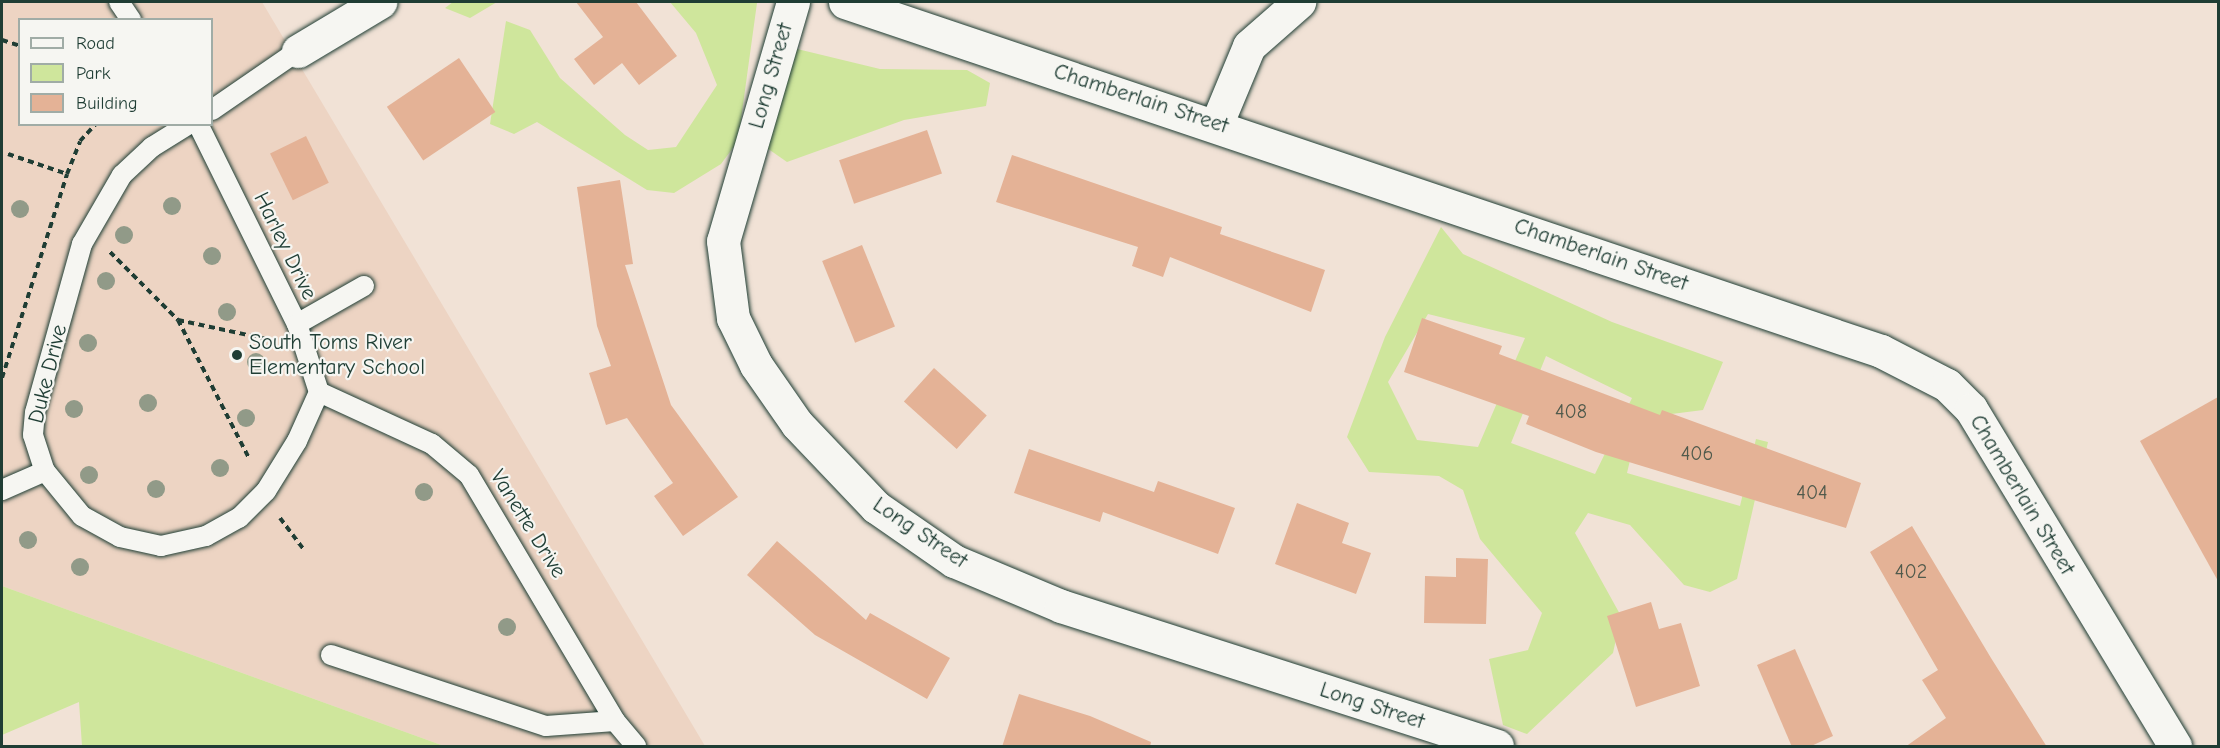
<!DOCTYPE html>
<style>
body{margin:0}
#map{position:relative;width:2220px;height:748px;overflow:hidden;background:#f1e2d6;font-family:"Comic Neue",sans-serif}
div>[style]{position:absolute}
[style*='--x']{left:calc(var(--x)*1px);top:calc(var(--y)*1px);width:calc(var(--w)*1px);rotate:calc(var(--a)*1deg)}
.built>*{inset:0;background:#edd4c3}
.green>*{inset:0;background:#cfe69c}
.building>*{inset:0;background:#e4b296;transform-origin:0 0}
.path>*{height:4px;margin-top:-2px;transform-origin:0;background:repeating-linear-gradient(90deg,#1f3d34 0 6px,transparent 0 10.5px)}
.roads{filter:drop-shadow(0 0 2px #1f3d34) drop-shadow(0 0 2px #1f3d34)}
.service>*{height:20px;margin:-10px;padding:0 10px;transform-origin:10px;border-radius:10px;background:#f6f6f2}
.minor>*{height:33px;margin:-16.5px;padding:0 16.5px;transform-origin:16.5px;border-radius:16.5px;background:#f6f6f2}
.trees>*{width:18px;height:18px;margin:-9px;border-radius:50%;background:#919a88}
.dots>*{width:16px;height:16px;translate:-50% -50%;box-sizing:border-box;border:3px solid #f6f6f2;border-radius:50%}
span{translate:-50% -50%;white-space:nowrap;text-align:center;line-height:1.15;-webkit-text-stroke:4.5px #f6f6f2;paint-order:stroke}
.number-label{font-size:20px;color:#505a4c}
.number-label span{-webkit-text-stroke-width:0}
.street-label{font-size:22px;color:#1f3d34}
.poi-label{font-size:22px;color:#1f3d34}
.left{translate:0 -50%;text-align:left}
.frame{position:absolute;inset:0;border:3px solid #1f3d34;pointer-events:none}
.legend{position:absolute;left:18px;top:18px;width:195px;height:108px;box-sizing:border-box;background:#f6f6f2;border:2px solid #a0aca6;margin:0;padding:8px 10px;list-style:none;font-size:18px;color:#1f3d34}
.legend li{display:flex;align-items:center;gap:12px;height:30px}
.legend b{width:30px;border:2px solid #a0aca6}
</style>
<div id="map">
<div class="built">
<i style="clip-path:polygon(evenodd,2px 2px,262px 2px,705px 746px,444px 746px,2px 586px,2px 2px,20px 20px,212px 20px,212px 124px,20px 124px,20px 20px)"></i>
</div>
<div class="green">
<i style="clip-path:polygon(453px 2px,497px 2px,470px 18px,445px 8px)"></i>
<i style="clip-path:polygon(670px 2px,757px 3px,738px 141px,721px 164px,674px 193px,647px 190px,537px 122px,514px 134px,490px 124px,506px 21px,530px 30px,560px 78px,625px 135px,648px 150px,676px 147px,717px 85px,696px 33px)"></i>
<i style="clip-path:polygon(789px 47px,880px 69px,967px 70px,990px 83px,986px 106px,904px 120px,787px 162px,764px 146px)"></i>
<i style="clip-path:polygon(evenodd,1441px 227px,1463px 254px,1612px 322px,1723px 362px,1703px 410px,1640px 418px,1627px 473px,1740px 506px,1756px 439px,1768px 442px,1737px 579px,1710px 592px,1684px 585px,1630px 525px,1588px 513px,1575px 533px,1621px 616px,1613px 653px,1527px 734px,1503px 725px,1489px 659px,1528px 650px,1542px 613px,1480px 539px,1463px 490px,1439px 476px,1369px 472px,1347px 437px,1385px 337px,1441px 227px,1428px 314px,1525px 338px,1478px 447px,1417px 440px,1388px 382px,1428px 314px,1441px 227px,1546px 356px,1632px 398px,1595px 474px,1511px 443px,1546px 356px)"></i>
<i style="clip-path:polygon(2px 586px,444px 746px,82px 746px,79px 702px,2px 735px)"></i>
</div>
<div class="building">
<i style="clip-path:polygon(576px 2px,636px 2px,677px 56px,639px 85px,622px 63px,594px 85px,574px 59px,603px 37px)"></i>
<i style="left:459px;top:58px;width:65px;height:87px;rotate:56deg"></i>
<i style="left:927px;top:130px;width:46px;height:93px;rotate:71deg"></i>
<i style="left:306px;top:136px;width:52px;height:40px;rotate:64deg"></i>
<i style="clip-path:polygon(1012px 155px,1222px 227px,1220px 234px,1325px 270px,1311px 312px,1170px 257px,1163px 277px,1132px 266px,1138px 247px,996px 202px)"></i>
<i style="clip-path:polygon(620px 180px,633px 264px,625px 265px,671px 405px,738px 497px,683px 536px,654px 496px,673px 483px,627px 418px,606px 425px,589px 373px,611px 366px,597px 326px,577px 187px)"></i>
<i style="left:862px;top:245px;width:88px;height:43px;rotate:68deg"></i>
<i style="clip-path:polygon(1422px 318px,1502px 346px,1499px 354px,1660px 415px,1662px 410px,1861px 483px,1846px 528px,1596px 452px,1526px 424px,1529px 416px,1404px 372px)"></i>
<i style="left:934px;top:368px;width:71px;height:45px;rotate:42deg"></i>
<i style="clip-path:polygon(2218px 397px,2218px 581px,2140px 441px)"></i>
<i style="clip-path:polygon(1029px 449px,1154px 492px,1158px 481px,1235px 508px,1218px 554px,1103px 512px,1100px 522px,1014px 493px)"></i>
<i style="clip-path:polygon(1297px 503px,1349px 523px,1342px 543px,1371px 553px,1356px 594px,1275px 564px)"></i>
<i style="clip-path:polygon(1912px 526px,1991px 658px,2047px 747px,1905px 747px,1946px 718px,1922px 680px,1938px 670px,1870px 552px)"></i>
<i style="clip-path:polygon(777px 541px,866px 620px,870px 613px,950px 658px,927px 699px,815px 635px,747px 575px)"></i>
<i style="clip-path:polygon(1456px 558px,1488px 559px,1486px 624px,1424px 623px,1425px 576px,1456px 577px)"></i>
<i style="clip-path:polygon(1651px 602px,1659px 629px,1681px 623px,1700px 686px,1636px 707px,1607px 616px)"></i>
<i style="clip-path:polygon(1795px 649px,1833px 736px,1809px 747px,1792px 747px,1757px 665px)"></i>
<i style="clip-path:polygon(1019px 694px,1090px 716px,1151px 742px,1150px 747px,1002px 747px)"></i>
</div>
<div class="path">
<i style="--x:2;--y:40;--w:19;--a:18"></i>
<i style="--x:8;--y:154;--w:62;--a:18.7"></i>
<i style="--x:110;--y:252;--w:96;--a:45"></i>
<i style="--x:178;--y:320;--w:157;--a:62.8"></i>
<i style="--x:178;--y:320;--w:95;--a:12.1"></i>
<i style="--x:2;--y:378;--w:214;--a:-72.3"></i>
<i style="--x:67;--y:174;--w:35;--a:-68"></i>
<i style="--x:80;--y:141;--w:23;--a:-47"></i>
<i style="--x:280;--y:518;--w:39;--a:53"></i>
</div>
<div class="roads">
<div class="service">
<i style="--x:119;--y:2;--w:22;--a:56"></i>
<i style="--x:212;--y:110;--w:104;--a:-34.5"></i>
<i style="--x:189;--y:124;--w:44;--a:148.1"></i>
<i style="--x:152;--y:147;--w:41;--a:137"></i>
<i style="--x:122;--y:175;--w:80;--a:120.1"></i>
<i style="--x:82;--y:244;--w:174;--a:105.6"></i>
<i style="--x:35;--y:412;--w:23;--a:95"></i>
<i style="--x:33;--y:435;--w:38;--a:72"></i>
<i style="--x:45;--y:471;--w:58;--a:50.6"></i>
<i style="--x:82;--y:516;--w:43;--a:28.9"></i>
<i style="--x:120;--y:537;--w:42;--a:12.4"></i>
<i style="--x:161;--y:546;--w:46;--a:-12.5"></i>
<i style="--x:206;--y:536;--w:38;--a:-29"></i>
<i style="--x:239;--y:518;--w:38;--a:-45"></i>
<i style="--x:266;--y:491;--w:59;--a:-58.2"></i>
<i style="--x:297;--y:441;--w:54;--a:-65.8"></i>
<i style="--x:198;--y:124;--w:223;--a:63.7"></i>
<i style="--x:297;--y:324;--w:71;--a:72.1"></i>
<i style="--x:297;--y:324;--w:77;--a:-29.6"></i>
<i style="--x:319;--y:392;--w:124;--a:24.7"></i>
<i style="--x:432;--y:444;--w:48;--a:40"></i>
<i style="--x:469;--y:475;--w:286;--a:59.3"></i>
<i style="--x:615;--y:721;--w:33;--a:50"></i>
<i style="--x:2;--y:490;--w:47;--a:-23.8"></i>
<i style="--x:331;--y:655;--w:226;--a:18.3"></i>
<i style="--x:546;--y:726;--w:69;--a:-4.1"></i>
</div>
<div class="minor">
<i style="--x:793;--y:2;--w:249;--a:106.3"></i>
<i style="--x:723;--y:241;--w:78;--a:82.6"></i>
<i style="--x:733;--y:318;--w:52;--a:63.9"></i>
<i style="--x:756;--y:365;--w:72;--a:55.2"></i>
<i style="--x:797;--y:424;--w:115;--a:46.4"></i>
<i style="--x:876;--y:507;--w:95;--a:34.7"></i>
<i style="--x:954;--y:561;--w:116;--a:22.8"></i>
<i style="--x:1061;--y:606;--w:458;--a:17.8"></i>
<i style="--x:845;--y:2;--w:1093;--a:18.62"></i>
<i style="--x:1881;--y:351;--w:74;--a:27.3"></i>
<i style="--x:1947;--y:385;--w:34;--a:45"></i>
<i style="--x:1971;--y:409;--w:394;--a:58.8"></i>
<i style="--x:298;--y:51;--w:96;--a:-30.9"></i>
<i style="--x:1217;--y:123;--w:83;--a:-67.4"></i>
<i style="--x:1249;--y:46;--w:67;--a:-41.3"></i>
</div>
</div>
<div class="trees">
<i style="left:172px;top:206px"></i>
<i style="left:20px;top:209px"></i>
<i style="left:124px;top:235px"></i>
<i style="left:212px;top:256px"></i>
<i style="left:106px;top:281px"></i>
<i style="left:227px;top:312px"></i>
<i style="left:88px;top:343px"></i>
<i style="left:256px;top:362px"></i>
<i style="left:148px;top:403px"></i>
<i style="left:74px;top:409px"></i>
<i style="left:246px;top:418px"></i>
<i style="left:220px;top:468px"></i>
<i style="left:89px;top:475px"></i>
<i style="left:156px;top:489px"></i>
<i style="left:424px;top:492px"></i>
<i style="left:28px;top:540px"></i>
<i style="left:80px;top:567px"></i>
<i style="left:507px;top:627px"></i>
</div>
<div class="dots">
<i style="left:237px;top:355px;background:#1f3d34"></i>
</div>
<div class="number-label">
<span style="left:1571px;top:411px">408</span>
<span style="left:1697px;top:453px">406</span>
<span style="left:1812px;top:492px">404</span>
<span style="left:1911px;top:571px">402</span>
</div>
<div class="street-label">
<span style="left:771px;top:76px;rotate:-74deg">Long Street</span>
<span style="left:1141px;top:99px;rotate:18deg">Chamberlain Street</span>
<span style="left:285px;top:246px;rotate:64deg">Harley Drive</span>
<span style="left:1601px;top:255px;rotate:19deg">Chamberlain Street</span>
<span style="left:48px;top:374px;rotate:-76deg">Duke Drive</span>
<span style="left:2022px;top:495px;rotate:59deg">Chamberlain Street</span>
<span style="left:528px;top:524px;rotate:58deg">Vanette Drive</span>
<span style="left:920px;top:533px;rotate:34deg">Long Street</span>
<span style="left:1372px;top:706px;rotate:18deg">Long Street</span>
</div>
<div class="poi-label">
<span class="left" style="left:249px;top:355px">South Toms River<br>Elementary School</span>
</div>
<div class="frame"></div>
<ul class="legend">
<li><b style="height:8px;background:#f6f6f2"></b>Road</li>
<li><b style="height:16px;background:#cfe69c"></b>Park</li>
<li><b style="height:16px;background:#e4b296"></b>Building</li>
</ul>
</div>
